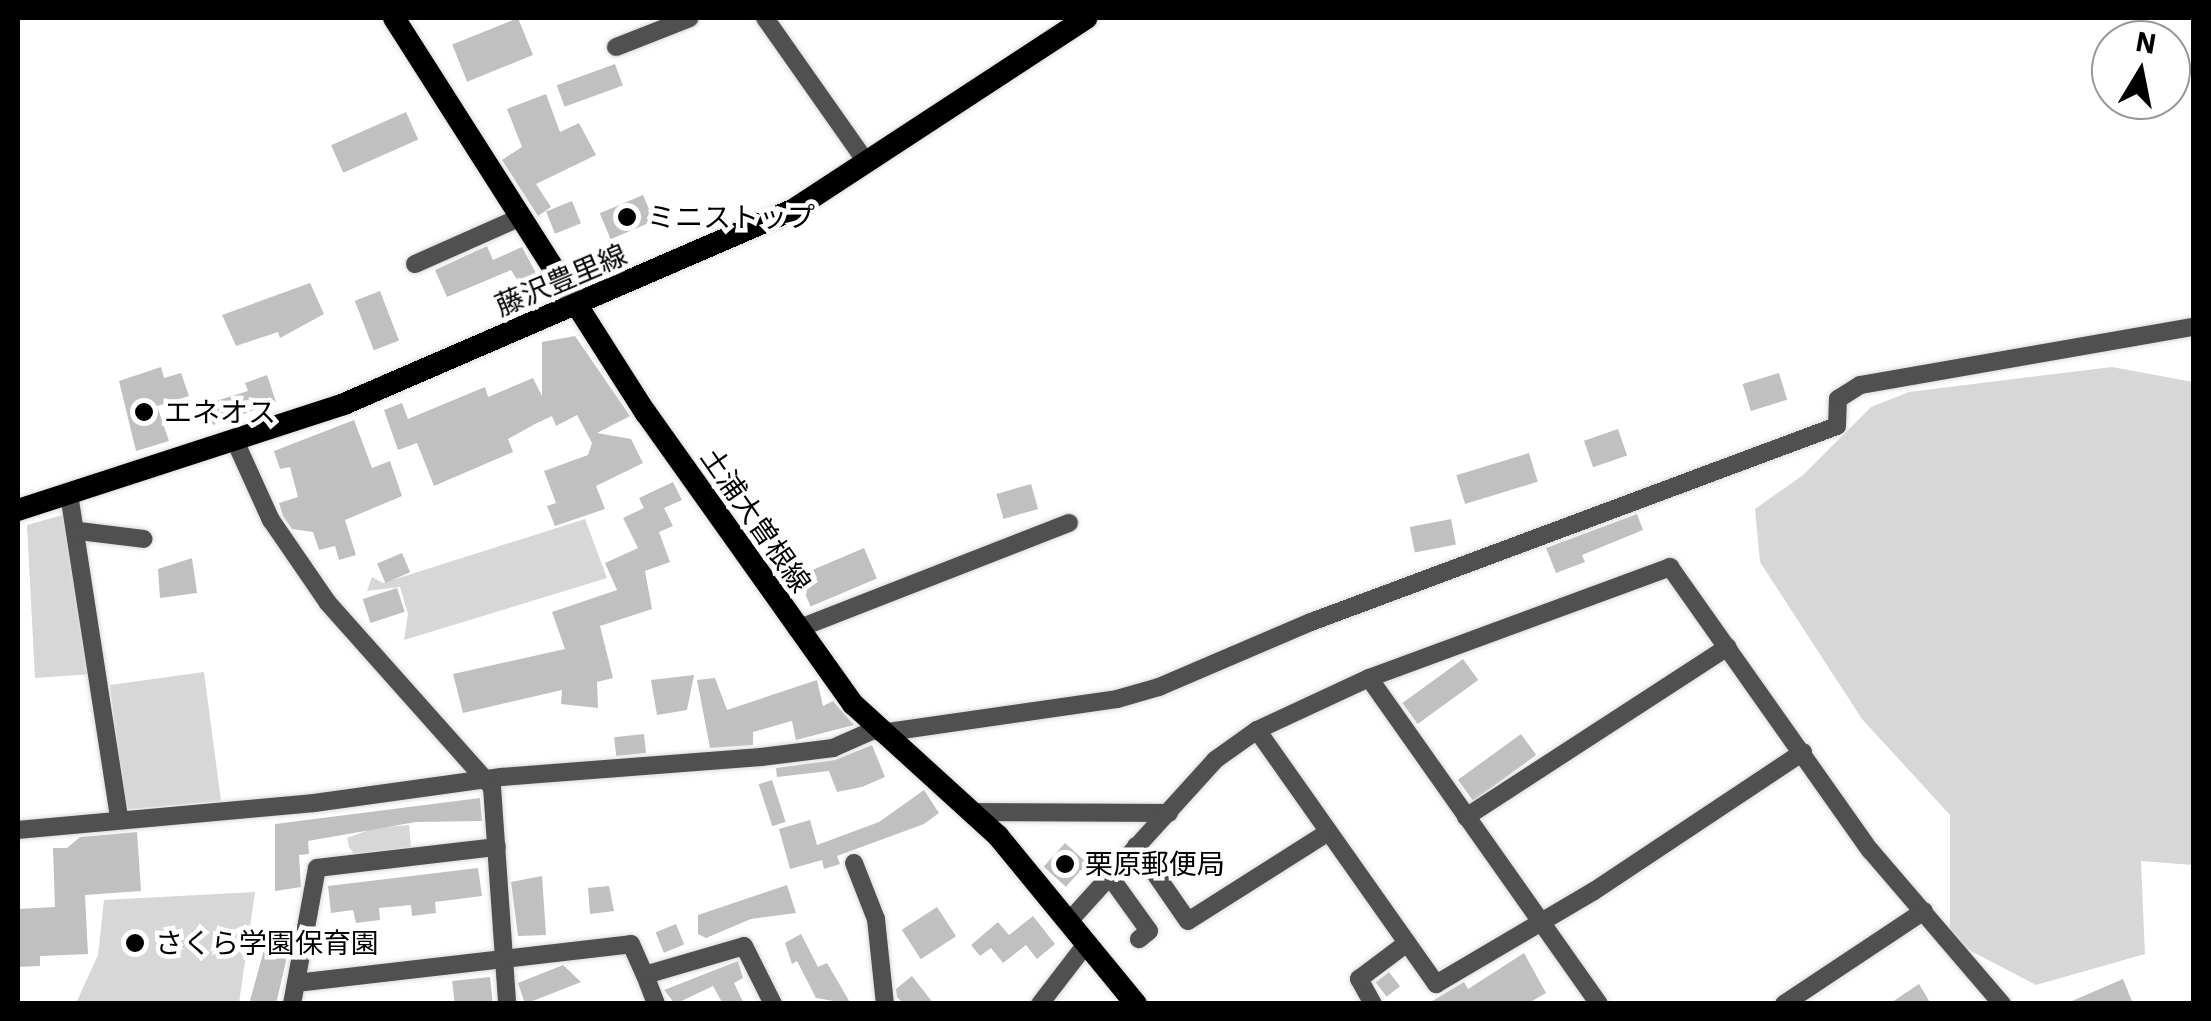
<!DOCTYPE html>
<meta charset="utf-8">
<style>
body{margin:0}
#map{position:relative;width:2211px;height:1021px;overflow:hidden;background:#fff;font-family:"IBM Plex Sans","Noto Sans JP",sans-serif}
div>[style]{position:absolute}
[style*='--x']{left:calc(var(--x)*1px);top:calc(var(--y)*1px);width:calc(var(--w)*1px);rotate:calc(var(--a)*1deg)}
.green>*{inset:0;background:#d7d7d7}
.building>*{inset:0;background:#c0c0c0;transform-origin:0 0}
.roads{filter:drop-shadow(0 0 2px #dbdbdb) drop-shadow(0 0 2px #dbdbdb)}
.minor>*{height:18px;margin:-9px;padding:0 9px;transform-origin:9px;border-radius:9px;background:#505050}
.major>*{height:22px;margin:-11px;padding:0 11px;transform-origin:11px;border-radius:11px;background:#000}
.dots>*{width:28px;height:28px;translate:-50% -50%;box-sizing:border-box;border:5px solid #fff;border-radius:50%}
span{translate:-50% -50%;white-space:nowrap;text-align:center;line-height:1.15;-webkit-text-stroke:9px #fff;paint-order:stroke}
.poi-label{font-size:28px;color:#000}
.left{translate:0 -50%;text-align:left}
.street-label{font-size:28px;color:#000}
.frame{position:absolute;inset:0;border:20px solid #000;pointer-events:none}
.north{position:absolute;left:2091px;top:20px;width:100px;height:100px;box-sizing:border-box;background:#fff;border:2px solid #999;border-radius:50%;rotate:10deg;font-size:28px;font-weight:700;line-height:40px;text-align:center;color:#000}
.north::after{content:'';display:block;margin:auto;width:35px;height:45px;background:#000;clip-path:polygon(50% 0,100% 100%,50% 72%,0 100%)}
</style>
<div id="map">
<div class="green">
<i style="clip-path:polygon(2112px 367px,2193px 382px,2193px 865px,2141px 861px,2145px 954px,2036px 985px,1950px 940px,1950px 815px,1862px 719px,1760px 562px,1755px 509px,1803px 475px,1871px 407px,1909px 392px)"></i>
<i style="clip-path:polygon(66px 514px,92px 674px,35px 678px,27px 525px)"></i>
<i style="clip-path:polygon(585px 519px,607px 578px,404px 640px,408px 614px,400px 587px,367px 591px,372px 577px,383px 583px)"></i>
<i style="clip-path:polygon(204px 672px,221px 801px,130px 809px,124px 803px,110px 685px)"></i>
<i style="clip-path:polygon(409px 825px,411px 847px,354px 854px,349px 847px,347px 838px,374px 828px)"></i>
<i style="clip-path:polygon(255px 892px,239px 1003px,76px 1003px,98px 955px,104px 900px)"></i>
</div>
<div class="building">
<i style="left:518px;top:18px;width:40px;height:71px;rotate:68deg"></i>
<i style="left:615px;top:64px;width:23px;height:62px;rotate:70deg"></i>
<i style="clip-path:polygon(546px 94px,560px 132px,579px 123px,596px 155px,536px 184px,551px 207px,538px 216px,502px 160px,522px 147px,507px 109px)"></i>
<i style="left:406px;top:112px;width:30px;height:82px;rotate:66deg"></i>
<i style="left:643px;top:195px;width:28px;height:47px;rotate:67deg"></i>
<i style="left:572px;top:201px;width:24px;height:28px;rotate:68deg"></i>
<i style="clip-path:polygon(487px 246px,493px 260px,522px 247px,545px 290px,529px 299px,511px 270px,447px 297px,435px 270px)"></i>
<i style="clip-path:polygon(310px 283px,324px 314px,280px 338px,278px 332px,236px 346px,222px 315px)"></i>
<i style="left:380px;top:291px;width:53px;height:27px;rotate:69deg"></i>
<i style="clip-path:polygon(575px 336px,630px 416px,597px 433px,631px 439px,643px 463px,596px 486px,605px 509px,555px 526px,547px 506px,556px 503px,544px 471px,588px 455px,592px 443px,577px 415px,556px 426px,552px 416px,535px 424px,508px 439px,513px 452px,434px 486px,417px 443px,398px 450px,384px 410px,402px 403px,408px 419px,485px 387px,488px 397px,533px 378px,542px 396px,542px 342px)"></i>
<i style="clip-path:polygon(161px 367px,164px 378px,181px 373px,189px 396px,157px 406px,169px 441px,136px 451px,119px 381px)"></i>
<i style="left:1779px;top:373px;width:28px;height:38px;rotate:73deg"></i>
<i style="clip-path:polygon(267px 375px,276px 402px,213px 425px,206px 404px,248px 391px,245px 383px)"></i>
<i style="clip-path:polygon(354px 420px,372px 468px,390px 461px,402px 496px,345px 520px,356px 555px,339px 560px,335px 546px,319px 550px,313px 532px,292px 529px,283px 516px,279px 503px,298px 497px,290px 467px,280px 469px,274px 451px)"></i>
<i style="left:1618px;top:429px;width:28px;height:36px;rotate:71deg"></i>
<i style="left:1529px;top:453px;width:30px;height:76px;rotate:73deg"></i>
<i style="clip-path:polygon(673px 482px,682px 500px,664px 508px,673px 526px,659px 532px,670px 562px,645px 571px,652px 609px,600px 626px,613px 678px,597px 682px,598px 708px,561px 704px,562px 690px,463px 713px,453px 674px,565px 649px,552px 612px,617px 590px,605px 563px,638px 548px,623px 518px,644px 508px,639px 498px)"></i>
<i style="left:1031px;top:484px;width:26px;height:36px;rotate:74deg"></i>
<i style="clip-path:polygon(1637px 514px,1643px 530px,1582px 555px,1585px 562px,1556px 573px,1546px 548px)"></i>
<i style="left:1451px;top:519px;width:26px;height:42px;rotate:79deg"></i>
<i style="left:864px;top:548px;width:33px;height:72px;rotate:67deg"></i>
<i style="left:402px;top:553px;width:21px;height:27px;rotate:67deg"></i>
<i style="clip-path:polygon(192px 558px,197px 593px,160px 598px,158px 569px)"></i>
<i style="left:397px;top:588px;width:25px;height:36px;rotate:72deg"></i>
<i style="left:1463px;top:659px;width:26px;height:75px;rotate:54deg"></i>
<i style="clip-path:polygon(694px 675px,687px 710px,657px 715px,651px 680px)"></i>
<i style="clip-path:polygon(715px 678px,727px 710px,817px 680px,823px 706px,833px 701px,854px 725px,796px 740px,792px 721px,753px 732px,753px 745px,710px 748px,697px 680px)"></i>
<i style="left:644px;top:734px;width:19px;height:30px;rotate:84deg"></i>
<i style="left:1521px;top:734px;width:26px;height:78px;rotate:54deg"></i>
<i style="clip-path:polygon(872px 745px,885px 777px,862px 787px,837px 792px,829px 771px,777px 777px,776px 768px,835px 760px)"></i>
<i style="left:772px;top:780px;width:44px;height:14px;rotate:72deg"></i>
<i style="clip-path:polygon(924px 790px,939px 813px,924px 824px,837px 856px,840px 864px,824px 869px,822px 860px,790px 869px,779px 829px,810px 820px,817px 845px,879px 822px)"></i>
<i style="clip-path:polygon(480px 798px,482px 821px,416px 822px,308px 841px,309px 854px,299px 855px,301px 887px,275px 891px,275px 824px)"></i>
<i style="clip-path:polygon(137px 832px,141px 891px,85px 895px,88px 954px,40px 956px,40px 966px,18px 967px,18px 909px,55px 907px,53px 848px,67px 848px,80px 837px)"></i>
<i style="left:1065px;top:843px;width:30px;height:32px;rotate:42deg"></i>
<i style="clip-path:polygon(478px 868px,482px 896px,435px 902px,436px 913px,412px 916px,411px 905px,379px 908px,380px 920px,356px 923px,353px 910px,331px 913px,328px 886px)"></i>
<i style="clip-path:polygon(542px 876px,546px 935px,518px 936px,511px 882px)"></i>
<i style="clip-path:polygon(787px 885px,796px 913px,751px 919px,706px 938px,698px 934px,698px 915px)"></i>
<i style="clip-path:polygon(609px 886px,614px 911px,590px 914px,588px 888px)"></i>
<i style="left:937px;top:907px;width:35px;height:42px;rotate:57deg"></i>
<i style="clip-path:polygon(1033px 916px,1055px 944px,1037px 959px,1026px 945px,1003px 963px,991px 948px,980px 956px,971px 945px,998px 922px,1009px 935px)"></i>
<i style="left:676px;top:924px;width:22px;height:22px;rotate:68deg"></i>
<i style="clip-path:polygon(801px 934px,818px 967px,827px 963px,851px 1004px,816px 998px,797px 961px,792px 964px,785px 943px)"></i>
<i style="clip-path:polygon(266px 943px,289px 948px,276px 1004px,249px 1004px)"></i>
<i style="clip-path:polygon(1524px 953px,1546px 993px,1527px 1004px,1427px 1004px,1464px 982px,1468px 989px)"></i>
<i style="clip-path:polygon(738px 961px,743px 978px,734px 983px,744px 1004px,723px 1004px,713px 986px,675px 1004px,664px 990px)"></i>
<i style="clip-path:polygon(563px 965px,581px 982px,525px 1004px,518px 983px)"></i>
<i style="left:1389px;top:972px;width:18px;height:17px;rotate:52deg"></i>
<i style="clip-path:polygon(912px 976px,934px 1004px,904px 1004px,897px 997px,896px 989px)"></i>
<i style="left:490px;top:977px;width:27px;height:38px;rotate:84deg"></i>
<i style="clip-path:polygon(2123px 979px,2133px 1004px,2065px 1004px)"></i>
<i style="clip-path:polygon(1919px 984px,1931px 1004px,1889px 1004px)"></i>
</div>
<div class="roads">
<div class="minor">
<i style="--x:765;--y:18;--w:177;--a:54.9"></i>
<i style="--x:616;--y:47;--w:79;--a:-21.4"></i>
<i style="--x:415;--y:264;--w:114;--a:-23.9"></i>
<i style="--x:236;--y:443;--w:85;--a:65.6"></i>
<i style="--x:271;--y:520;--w:101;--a:55.5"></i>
<i style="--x:328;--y:603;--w:246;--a:48.3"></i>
<i style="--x:492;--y:787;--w:218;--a:86"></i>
<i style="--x:69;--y:494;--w:328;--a:81.2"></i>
<i style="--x:79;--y:531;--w:65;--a:7"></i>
<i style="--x:797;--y:629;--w:292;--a:-21.3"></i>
<i style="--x:1369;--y:678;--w:399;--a:54.8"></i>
<i style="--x:1257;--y:730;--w:311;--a:54.8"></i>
<i style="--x:1436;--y:984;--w:183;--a:-30.5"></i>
<i style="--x:1594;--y:891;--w:251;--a:-33.6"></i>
<i style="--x:881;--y:733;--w:238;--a:-8.2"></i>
<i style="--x:1117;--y:699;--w:44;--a:-15.9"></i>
<i style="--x:1159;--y:687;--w:165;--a:-23.2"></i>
<i style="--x:1311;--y:622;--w:561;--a:-20.44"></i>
<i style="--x:1837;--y:426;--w:27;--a:-88"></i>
<i style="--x:1838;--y:399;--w:26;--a:-32"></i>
<i style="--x:1860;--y:385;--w:339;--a:-9.9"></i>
<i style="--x:969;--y:812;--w:200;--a:0.3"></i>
<i style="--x:1466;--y:817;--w:312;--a:-33"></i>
<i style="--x:18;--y:830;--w:297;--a:-5.2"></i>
<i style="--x:314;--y:803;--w:189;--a:-7.9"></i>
<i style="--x:501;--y:777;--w:261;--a:-4.4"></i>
<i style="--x:761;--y:757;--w:73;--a:-7.1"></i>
<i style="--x:833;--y:748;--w:47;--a:-23.8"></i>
<i style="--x:1136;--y:846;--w:91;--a:55.3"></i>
<i style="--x:1188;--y:921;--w:166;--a:-32.4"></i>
<i style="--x:854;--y:863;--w:60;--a:68.6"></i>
<i style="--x:876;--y:919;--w:85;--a:84"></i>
<i style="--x:1108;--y:874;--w:70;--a:54.3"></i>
<i style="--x:1149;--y:931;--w:13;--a:141"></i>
<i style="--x:1071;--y:919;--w:215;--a:-47.8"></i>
<i style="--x:1215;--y:760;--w:52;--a:-35.5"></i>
<i style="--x:1257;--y:730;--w:123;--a:-24.9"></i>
<i style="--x:1369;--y:678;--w:321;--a:-20.2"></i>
<i style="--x:1670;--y:567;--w:347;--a:54.8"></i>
<i style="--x:1870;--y:850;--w:203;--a:49.4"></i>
<i style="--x:645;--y:975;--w:31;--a:69"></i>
<i style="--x:296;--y:983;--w:337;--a:-6.6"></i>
<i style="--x:631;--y:944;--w:34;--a:66"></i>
<i style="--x:645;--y:975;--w:103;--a:-16.3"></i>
<i style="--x:744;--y:946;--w:65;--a:63.4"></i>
<i style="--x:292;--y:1004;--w:138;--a:-79.6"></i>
<i style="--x:317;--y:868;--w:181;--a:-6.7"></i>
<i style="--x:1040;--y:1004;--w:77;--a:-52.4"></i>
<i style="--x:1373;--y:1004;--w:29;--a:-119"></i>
<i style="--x:1359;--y:979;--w:60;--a:-36.9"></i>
<i style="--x:1784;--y:1004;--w:168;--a:-33.6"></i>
</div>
<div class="major">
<i style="--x:394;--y:18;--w:469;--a:57.5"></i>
<i style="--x:646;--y:413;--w:357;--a:54.6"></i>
<i style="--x:853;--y:704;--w:196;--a:42.3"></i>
<i style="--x:998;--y:836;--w:217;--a:50.6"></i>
<i style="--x:18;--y:510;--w:343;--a:-18"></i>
<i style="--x:344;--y:404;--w:493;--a:-23.4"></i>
<i style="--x:796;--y:208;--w:347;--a:-33.2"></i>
</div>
</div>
<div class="dots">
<i style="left:627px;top:217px;background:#000"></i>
<i style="left:144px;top:412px;background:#000"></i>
<i style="left:1065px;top:864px;background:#000"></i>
<i style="left:135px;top:943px;background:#000"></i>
</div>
<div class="poi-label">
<span class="left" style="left:647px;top:217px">ミニストップ</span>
<span class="left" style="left:164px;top:412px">エネオス</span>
<span class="left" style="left:1085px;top:864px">栗原郵便局</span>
<span class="left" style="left:155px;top:943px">さくら学園保育園</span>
</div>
<div class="street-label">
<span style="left:561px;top:280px;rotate:-23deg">藤沢豊里線</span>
<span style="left:756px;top:520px;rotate:55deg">土浦大曽根線</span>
</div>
<div class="frame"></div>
<div class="north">N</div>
</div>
